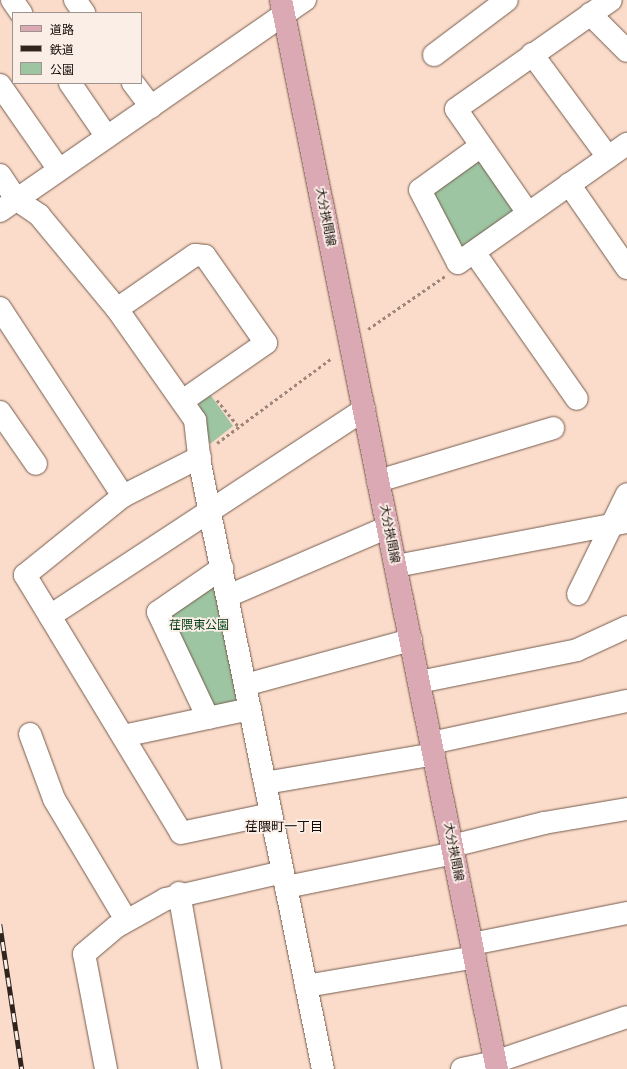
<!DOCTYPE html>
<meta charset="utf-8">
<style>
body{margin:0}
#map{position:relative;width:627px;height:1069px;overflow:hidden;background:#fbdccb;font-family:Raleway,"Noto Sans JP",sans-serif}
div>[style]{position:absolute}
[style*='--x']{left:calc(var(--x)*1px);top:calc(var(--y)*1px);width:calc(var(--w)*1px);rotate:calc(var(--a)*1deg)}
.green>*{inset:0;background:#9dc5a2}
.path>*{height:2.5px;margin-top:-1.25px;transform-origin:0;background:repeating-linear-gradient(90deg,#9d867a 0 3px,transparent 0 6px)}
.roads{filter:drop-shadow(0 0 1px #765c4d) drop-shadow(0 0 1px #765c4d)}
.minor>*{height:22px;margin:-11px;padding:0 11px;transform-origin:11px;border-radius:11px;background:#fff}
.major>*{height:22px;margin:-11px;padding:0 11px;transform-origin:11px;border-radius:11px;background:#dba9b3}
.rail>*{height:4.5px;margin-top:-2.25px;transform-origin:0;background:repeating-linear-gradient(90deg,#faeee7 0 9px,#30241d 0 18px);box-sizing:border-box;border-block:1px solid #30241d}
span{translate:-50% -50%;white-space:nowrap;text-align:center;line-height:1.15;-webkit-text-stroke:3.5px #faeee7;paint-order:stroke}
.street-label{font-size:12px;color:#140a05}
.park-label{font-size:12px;color:#003e14}
.neighbourhood-label{font-size:13px;color:#140a05}
.legend{position:absolute;left:12px;top:12px;width:130px;height:72px;box-sizing:border-box;background:#faeee7;border:1px solid #9e938d;margin:0;padding:5px 7px;list-style:none;font-size:12px;color:#140a05}
.legend li{display:flex;align-items:center;gap:8px;height:20px}
.legend b{width:20px;border:1px solid #9e938d}
</style>
<div id="map">
<div class="green">
<i style="clip-path:polygon(478px 157px,521px 210px,460px 255px,427px 192px)"></i>
<i style="clip-path:polygon(209px 393px,233px 426px,210px 444px,199px 411px,200px 399px)"></i>
<i style="clip-path:polygon(218px 582px,241px 700px,214px 711px,168px 613px)"></i>
</div>
<div class="path">
<i style="--x:368;--y:329;--w:93;--a:-34.5"></i>
<i style="--x:217;--y:400;--w:33;--a:51"></i>
<i style="--x:217;--y:443;--w:143;--a:-36.5"></i>
</div>
<div class="roads">
<div class="minor">
<i style="--x:12;--y:0;--w:16;--a:55"></i>
<i style="--x:75;--y:0;--w:16;--a:55"></i>
<i style="--x:590;--y:14;--w:52;--a:45"></i>
<i style="--x:532;--y:54;--w:128;--a:53.6"></i>
<i style="--x:434;--y:55;--w:91;--a:-37"></i>
<i style="--x:70;--y:83;--w:65;--a:55.6"></i>
<i style="--x:133;--y:83;--w:30;--a:53"></i>
<i style="--x:0;--y:85;--w:103;--a:55.2"></i>
<i style="--x:481;--y:146;--w:75;--a:144.2"></i>
<i style="--x:420;--y:190;--w:82;--a:62.5"></i>
<i style="--x:458;--y:263;--w:207;--a:-35.2"></i>
<i style="--x:0;--y:175;--w:30;--a:56"></i>
<i style="--x:17;--y:200;--w:27;--a:34"></i>
<i style="--x:39;--y:215;--w:122;--a:50.3"></i>
<i style="--x:117;--y:309;--w:136;--a:54.9"></i>
<i style="--x:195;--y:420;--w:44;--a:83.5"></i>
<i style="--x:200;--y:464;--w:617;--a:78.51"></i>
<i style="--x:569;--y:184;--w:102;--a:55.4"></i>
<i style="--x:0;--y:211;--w:371;--a:-34.7"></i>
<i style="--x:528;--y:213;--w:126;--a:-124.7"></i>
<i style="--x:456;--y:109;--w:189;--a:-35.1"></i>
<i style="--x:474;--y:252;--w:179;--a:55"></i>
<i style="--x:0;--y:308;--w:225;--a:56.8"></i>
<i style="--x:117;--y:309;--w:95;--a:-34.7"></i>
<i style="--x:195;--y:255;--w:10;--a:6"></i>
<i style="--x:205;--y:256;--w:106;--a:55"></i>
<i style="--x:266;--y:343;--w:100;--a:145.2"></i>
<i style="--x:0;--y:412;--w:63;--a:55.3"></i>
<i style="--x:200;--y:457;--w:86;--a:153.1"></i>
<i style="--x:123;--y:496;--w:126;--a:141.1"></i>
<i style="--x:25;--y:575;--w:301;--a:58.8"></i>
<i style="--x:181;--y:833;--w:92;--a:-11.9"></i>
<i style="--x:378;--y:481;--w:183;--a:-16.8"></i>
<i style="--x:396;--y:566;--w:235;--a:-10.8"></i>
<i style="--x:578;--y:594;--w:111;--a:-63.9"></i>
<i style="--x:228;--y:596;--w:174;--a:-23.3"></i>
<i style="--x:50;--y:616;--w:376;--a:-33.3"></i>
<i style="--x:419;--y:682;--w:161;--a:-11.4"></i>
<i style="--x:577;--y:650;--w:55;--a:-24.7"></i>
<i style="--x:245;--y:685;--w:172;--a:-15.2"></i>
<i style="--x:208;--y:718;--w:117;--a:-115.3"></i>
<i style="--x:158;--y:612;--w:78;--a:-34.5"></i>
<i style="--x:30;--y:734;--w:69;--a:69.7"></i>
<i style="--x:54;--y:799;--w:141;--a:59.2"></i>
<i style="--x:123;--y:736;--w:130;--a:-12"></i>
<i style="--x:431;--y:743;--w:200;--a:-12.1"></i>
<i style="--x:265;--y:783;--w:171;--a:-9.7"></i>
<i style="--x:452;--y:846;--w:95;--a:-14"></i>
<i style="--x:544;--y:823;--w:84;--a:-9.6"></i>
<i style="--x:286;--y:887;--w:171;--a:-11.4"></i>
<i style="--x:179;--y:893;--w:179;--a:80"></i>
<i style="--x:472;--y:944;--w:158;--a:-11.3"></i>
<i style="--x:306;--y:986;--w:171;--a:-9.7"></i>
<i style="--x:106;--y:1069;--w:117;--a:-100.8"></i>
<i style="--x:84;--y:954;--w:42;--a:-40.2"></i>
<i style="--x:116;--y:927;--w:57;--a:-29.2"></i>
<i style="--x:166;--y:899;--w:120;--a:-13"></i>
<i style="--x:462;--y:1069;--w:34;--a:-12"></i>
<i style="--x:495;--y:1062;--w:139;--a:-18.8"></i>
</div>
<div class="major">
<i style="--x:281;--y:0;--w:1091;--a:78.58"></i>
</div>
</div>
<div class="rail">
<i style="--x:0;--y:924;--w:147;--a:81.4"></i>
</div>
<div class="street-label">
<span style="left:325px;top:217px;rotate:79deg">大分挾間線</span>
<span style="left:389px;top:534px;rotate:79deg">大分挾間線</span>
<span style="left:453px;top:852px;rotate:79deg">大分挾間線</span>
</div>
<div class="park-label">
<span style="left:199px;top:626px">荏隈東公園</span>
</div>
<div class="neighbourhood-label">
<span style="left:284px;top:827px">荏隈町一丁目</span>
</div>
<ul class="legend">
<li><b style="height:5px;background:#dba9b3"></b>道路</li>
<li><b style="height:5px;background:#30241d"></b>鉄道</li>
<li><b style="height:11px;background:#9dc5a2"></b>公園</li>
</ul>
</div>
